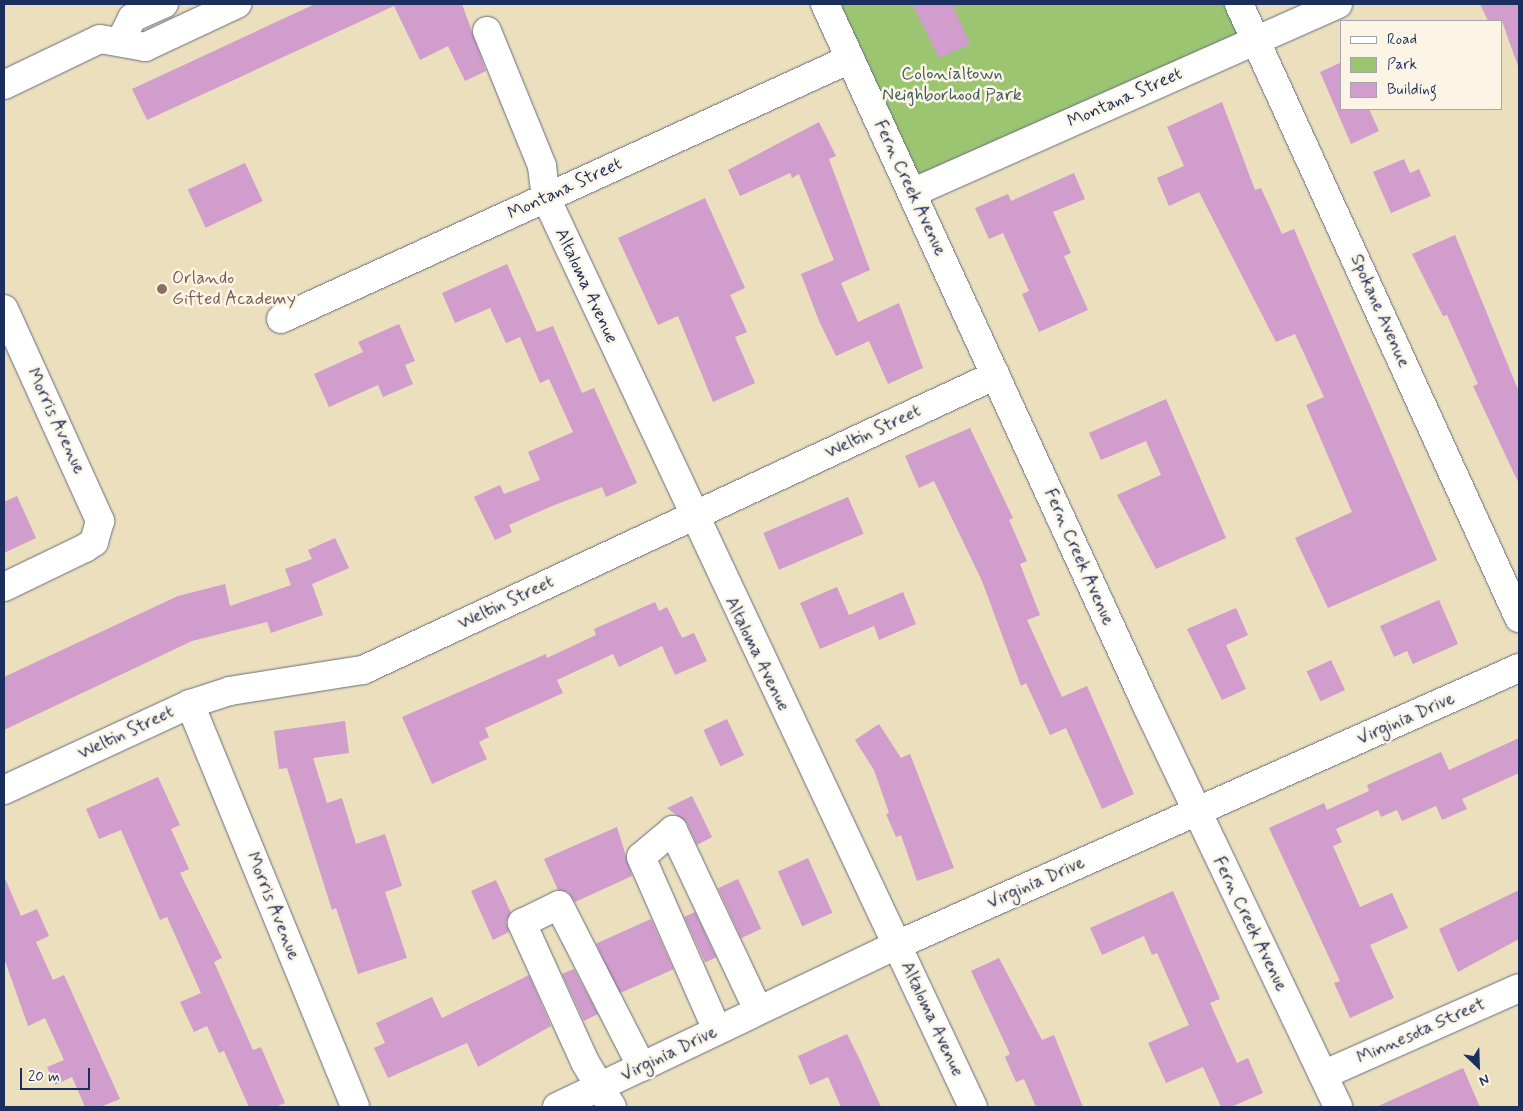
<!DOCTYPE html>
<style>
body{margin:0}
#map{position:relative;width:1523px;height:1111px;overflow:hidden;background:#ebdfbd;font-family:Mynerve,sans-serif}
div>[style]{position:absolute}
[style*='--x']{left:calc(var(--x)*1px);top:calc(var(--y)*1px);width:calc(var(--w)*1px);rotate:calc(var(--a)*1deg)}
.green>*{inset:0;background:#9cc572}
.building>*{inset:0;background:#d09dcc;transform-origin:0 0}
.roads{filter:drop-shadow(0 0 1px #646d7f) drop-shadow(0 0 1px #646d7f)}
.minor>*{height:28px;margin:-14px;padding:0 14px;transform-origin:14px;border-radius:14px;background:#fff}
.dots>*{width:14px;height:14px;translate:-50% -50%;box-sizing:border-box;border:2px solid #fcf5e5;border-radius:50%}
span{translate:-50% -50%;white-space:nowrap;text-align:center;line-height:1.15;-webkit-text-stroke:5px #fcf5e5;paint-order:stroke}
.park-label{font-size:18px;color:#425c64}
.street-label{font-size:18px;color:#1b2f5e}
.education-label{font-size:18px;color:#785e54}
.left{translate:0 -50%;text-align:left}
.frame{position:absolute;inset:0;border:5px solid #1b2f5e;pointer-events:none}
.legend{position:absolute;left:1340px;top:20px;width:162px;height:90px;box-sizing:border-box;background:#fcf5e5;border:1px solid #a2a6af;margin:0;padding:6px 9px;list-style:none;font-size:15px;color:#1b2f5e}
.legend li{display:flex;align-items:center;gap:10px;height:25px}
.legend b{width:25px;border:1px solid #a2a6af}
.north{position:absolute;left:1453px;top:1041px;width:50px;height:50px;-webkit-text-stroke:4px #fcf5e5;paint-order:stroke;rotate:156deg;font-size:14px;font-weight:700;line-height:20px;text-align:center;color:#1b2f5e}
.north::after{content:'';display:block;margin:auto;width:18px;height:22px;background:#1b2f5e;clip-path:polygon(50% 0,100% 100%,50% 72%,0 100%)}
.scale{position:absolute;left:20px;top:1068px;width:70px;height:22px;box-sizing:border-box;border:2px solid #1b2f5e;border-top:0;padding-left:6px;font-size:15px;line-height:18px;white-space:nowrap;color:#1b2f5e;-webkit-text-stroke:4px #fcf5e5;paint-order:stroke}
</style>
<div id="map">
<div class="green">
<i style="clip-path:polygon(825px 4px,1239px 4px,1256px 40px,912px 193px)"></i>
</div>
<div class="building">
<i style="clip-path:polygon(315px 4px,462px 4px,486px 71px,465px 81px,448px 46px,420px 60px,394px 6px,147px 120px,132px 89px)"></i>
<i style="clip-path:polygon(912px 4px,952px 4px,970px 44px,939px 58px)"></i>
<i style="clip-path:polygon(1480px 4px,1519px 4px,1519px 69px,1502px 21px,1488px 21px)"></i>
<i style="clip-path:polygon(1342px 62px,1342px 109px,1369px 109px,1379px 131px,1351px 144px,1320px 72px)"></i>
<i style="clip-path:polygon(1222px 102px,1255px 190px,1261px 188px,1282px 234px,1294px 229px,1437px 560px,1328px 608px,1295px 538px,1352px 512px,1306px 405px,1324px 397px,1295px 334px,1276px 342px,1199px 192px,1169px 206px,1157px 178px,1184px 166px,1167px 127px)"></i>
<i style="clip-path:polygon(819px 122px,836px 156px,829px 159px,870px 270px,841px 283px,858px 322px,899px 303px,923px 368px,888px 384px,869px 341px,836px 356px,819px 321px,801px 274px,834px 260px,799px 174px,792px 178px,790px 173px,740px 196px,728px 170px)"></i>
<i style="clip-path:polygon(1404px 159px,1410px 173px,1419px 169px,1431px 196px,1391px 213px,1373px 172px)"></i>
<i style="left:245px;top:163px;width:42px;height:63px;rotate:65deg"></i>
<i style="clip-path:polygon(1074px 173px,1085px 199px,1053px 212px,1071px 253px,1064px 256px,1088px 310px,1039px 332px,1022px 294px,1029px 291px,1003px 233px,989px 239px,975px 208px,1008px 194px,1011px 201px)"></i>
<i style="clip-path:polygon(705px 198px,745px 288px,730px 295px,747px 332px,735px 337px,755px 383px,713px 402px,678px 316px,658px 325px,618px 238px)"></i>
<i style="clip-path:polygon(1455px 235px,1519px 392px,1519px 484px,1473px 386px,1478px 384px,1447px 315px,1443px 316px,1412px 254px)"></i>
<i style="clip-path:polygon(507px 264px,537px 332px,553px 326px,582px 393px,594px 388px,637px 483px,606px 497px,602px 487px,552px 506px,509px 525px,512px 532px,495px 540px,474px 497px,500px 485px,504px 494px,540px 480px,528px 452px,573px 432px,549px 379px,540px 383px,520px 337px,506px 343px,490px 308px,455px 323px,442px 293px)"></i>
<i style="clip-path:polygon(399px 324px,415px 361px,405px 365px,413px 384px,383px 397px,378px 385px,329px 407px,314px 374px,363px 352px,358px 342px)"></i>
<i style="clip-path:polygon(1166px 399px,1226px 538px,1156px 569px,1117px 495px,1161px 475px,1146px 441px,1101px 460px,1089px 433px)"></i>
<i style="clip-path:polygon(970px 428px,1013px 518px,1009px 520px,1027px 561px,1020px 564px,1040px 615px,1027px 620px,1062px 697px,1087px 686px,1134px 794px,1102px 809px,1066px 728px,1050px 735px,1026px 683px,1021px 686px,982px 581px,934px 481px,919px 488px,905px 456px)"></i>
<i style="clip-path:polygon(17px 496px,36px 538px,4px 553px,4px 502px)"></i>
<i style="left:848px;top:497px;width:40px;height:92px;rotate:67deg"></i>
<i style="clip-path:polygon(335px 538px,349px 568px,312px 584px,323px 615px,271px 633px,267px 622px,192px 641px,4px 730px,4px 677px,178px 596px,225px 584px,230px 606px,291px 585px,285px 569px,312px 559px,308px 550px)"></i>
<i style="clip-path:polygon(837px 587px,849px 615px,903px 592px,916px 624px,879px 640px,874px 626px,820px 649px,800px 603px)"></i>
<i style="clip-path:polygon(1439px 600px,1458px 644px,1413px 664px,1407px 651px,1394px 657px,1380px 626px)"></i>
<i style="clip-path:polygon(655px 602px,659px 611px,667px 607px,682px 638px,694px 633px,707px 661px,675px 675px,662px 646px,619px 667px,613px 654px,557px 680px,563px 693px,485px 728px,489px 737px,479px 742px,487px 759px,432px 784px,402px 717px,546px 654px,547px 658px,596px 635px,594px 629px)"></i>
<i style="clip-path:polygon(1236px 608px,1248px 635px,1226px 645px,1246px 689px,1222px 700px,1187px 629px)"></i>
<i style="left:1331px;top:660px;width:33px;height:27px;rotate:65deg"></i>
<i style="left:727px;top:719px;width:40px;height:26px;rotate:65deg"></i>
<i style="clip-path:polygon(345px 721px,349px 753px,313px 758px,327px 803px,342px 798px,356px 844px,385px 834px,402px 886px,385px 892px,407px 958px,358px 974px,336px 908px,332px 910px,287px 768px,279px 769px,274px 731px)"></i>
<i style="clip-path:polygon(879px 724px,901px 758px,910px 754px,954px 868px,917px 881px,901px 835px,896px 837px,886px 814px,889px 813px,874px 770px,855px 740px)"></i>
<i style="clip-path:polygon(1519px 738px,1519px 773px,1462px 799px,1467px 809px,1442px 820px,1436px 806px,1402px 821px,1397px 810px,1381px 817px,1378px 810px,1336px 829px,1342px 842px,1333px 846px,1360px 907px,1392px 893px,1408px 928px,1370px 945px,1394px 998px,1350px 1018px,1334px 983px,1340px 981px,1269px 828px,1324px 803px,1327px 810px,1369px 791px,1367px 785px,1441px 752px,1449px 770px)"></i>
<i style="clip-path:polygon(158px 777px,180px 825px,171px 829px,189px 869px,180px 873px,222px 958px,214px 962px,253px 1050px,261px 1047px,285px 1103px,275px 1107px,249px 1107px,224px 1051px,219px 1053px,207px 1026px,194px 1032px,180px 1002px,201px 993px,167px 917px,160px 920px,121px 830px,99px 839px,86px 809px)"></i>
<i style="clip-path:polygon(692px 796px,712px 837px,697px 845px,687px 823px,667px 808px)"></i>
<i style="clip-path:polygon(617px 827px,632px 876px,575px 902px,568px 892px,558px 890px,544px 859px)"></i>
<i style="left:808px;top:858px;width:60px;height:33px;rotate:66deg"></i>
<i style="clip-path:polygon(4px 876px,21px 916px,37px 909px,49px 936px,36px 942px,53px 980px,64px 975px,120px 1099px,100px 1107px,85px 1107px,72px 1077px,55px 1085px,47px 1067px,64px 1060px,45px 1018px,28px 1026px,4px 958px)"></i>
<i style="left:738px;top:879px;width:55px;height:22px;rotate:65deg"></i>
<i style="clip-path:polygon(496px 880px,511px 913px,506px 922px,509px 932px,493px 940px,471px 891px)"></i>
<i style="clip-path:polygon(1519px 890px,1519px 939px,1458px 972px,1439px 929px)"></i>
<i style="clip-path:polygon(1173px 891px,1220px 999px,1210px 1003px,1237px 1063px,1248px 1058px,1263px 1093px,1231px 1107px,1221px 1107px,1203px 1067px,1166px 1083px,1148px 1043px,1189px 1025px,1157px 953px,1152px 955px,1144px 936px,1102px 955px,1090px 928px)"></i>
<i style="left:695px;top:912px;width:50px;height:12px;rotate:65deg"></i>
<i style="left:651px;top:919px;width:55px;height:60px;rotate:66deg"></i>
<i style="clip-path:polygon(999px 958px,1042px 1040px,1054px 1035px,1083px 1107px,1036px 1107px,1024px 1079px,1016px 1082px,1005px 1057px,1010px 1054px,971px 971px)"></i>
<i style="clip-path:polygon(574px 969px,598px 1014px,584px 1021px,562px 974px)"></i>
<i style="clip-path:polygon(529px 975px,551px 1026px,478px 1067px,467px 1043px,388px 1078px,374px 1048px,385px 1043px,376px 1023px,432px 997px,442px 1018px)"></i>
<i style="clip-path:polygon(847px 1034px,859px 1058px,881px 1107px,841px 1107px,828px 1077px,810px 1085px,798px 1056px)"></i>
<i style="clip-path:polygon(1463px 1068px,1480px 1107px,1376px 1107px)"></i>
</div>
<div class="roads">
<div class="minor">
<i style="--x:825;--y:4;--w:772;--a:65.36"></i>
<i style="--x:1147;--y:706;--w:444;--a:64.5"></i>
<i style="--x:1239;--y:4;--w:675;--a:65.49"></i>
<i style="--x:487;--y:31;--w:146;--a:67.8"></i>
<i style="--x:542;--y:166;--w:32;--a:83"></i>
<i style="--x:546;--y:198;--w:1004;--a:64.84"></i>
<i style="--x:120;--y:42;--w:27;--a:-63"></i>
<i style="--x:132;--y:18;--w:35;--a:-24"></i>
<i style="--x:4;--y:85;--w:106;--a:-25.6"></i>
<i style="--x:100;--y:39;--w:46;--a:10.1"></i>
<i style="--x:145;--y:47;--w:102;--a:-25.1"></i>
<i style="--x:912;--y:193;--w:466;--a:-23.9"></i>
<i style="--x:4;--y:309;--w:233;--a:65.6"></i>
<i style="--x:100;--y:521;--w:22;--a:106"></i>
<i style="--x:94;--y:542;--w:11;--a:146"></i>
<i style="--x:85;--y:548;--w:90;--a:154.3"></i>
<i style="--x:281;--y:319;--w:626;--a:-24.56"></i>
<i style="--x:190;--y:704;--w:435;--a:67.7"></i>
<i style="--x:4;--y:790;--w:205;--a:-24.8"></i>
<i style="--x:190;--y:704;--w:42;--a:-18"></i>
<i style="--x:230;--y:691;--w:135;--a:-9"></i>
<i style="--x:363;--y:670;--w:698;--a:-24.99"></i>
<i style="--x:717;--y:1030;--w:189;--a:-113.7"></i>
<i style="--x:641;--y:857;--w:42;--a:-40.2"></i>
<i style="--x:673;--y:830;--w:199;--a:64.7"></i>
<i style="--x:1323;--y:1075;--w:214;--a:-23.9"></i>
<i style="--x:557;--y:1107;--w:377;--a:-25.5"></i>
<i style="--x:897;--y:945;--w:681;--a:-24.01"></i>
<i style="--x:612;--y:1107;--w:52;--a:-121"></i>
<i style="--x:585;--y:1062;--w:153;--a:-114.4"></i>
<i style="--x:522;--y:923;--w:41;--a:-25.9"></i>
<i style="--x:559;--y:905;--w:182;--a:62.9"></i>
</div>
</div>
<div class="dots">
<i style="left:162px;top:289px;background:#8d6e63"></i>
</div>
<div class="park-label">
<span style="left:952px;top:85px">Colonialtown<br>Neighborhood Park</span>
</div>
<div class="street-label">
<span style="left:1125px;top:98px;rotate:-24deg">Montana Street</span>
<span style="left:910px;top:188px;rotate:65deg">Fern Creek Avenue</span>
<span style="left:565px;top:189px;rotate:-25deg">Montana Street</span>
<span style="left:586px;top:286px;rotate:65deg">Altaloma Avenue</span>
<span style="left:1380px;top:311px;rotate:66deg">Spokane Avenue</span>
<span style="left:56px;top:421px;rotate:65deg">Morris Avenue</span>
<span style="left:873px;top:432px;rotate:-25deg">Weltin Street</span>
<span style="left:1079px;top:557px;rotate:66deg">Fern Creek Avenue</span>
<span style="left:506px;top:603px;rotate:-25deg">Weltin Street</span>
<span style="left:757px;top:654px;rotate:64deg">Altaloma Avenue</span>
<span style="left:1406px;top:719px;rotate:-24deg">Virginia Drive</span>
<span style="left:126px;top:733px;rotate:-25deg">Weltin Street</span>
<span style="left:1036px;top:883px;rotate:-24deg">Virginia Drive</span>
<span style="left:273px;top:906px;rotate:68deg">Morris Avenue</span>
<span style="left:1250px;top:924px;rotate:64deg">Fern Creek Avenue</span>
<span style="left:932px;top:1019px;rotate:65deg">Altaloma Avenue</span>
<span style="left:1421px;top:1031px;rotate:-24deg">Minnesota Street</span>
<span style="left:669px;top:1054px;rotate:-26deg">Virginia Drive</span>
</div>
<div class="education-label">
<span class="left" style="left:172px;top:289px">Orlando<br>Gifted Academy</span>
</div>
<div class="frame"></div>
<ul class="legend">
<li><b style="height:6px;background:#fff"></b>Road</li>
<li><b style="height:14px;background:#9cc572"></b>Park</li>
<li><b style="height:14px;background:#d09dcc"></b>Building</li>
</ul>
<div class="north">N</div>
<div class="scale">20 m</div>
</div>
